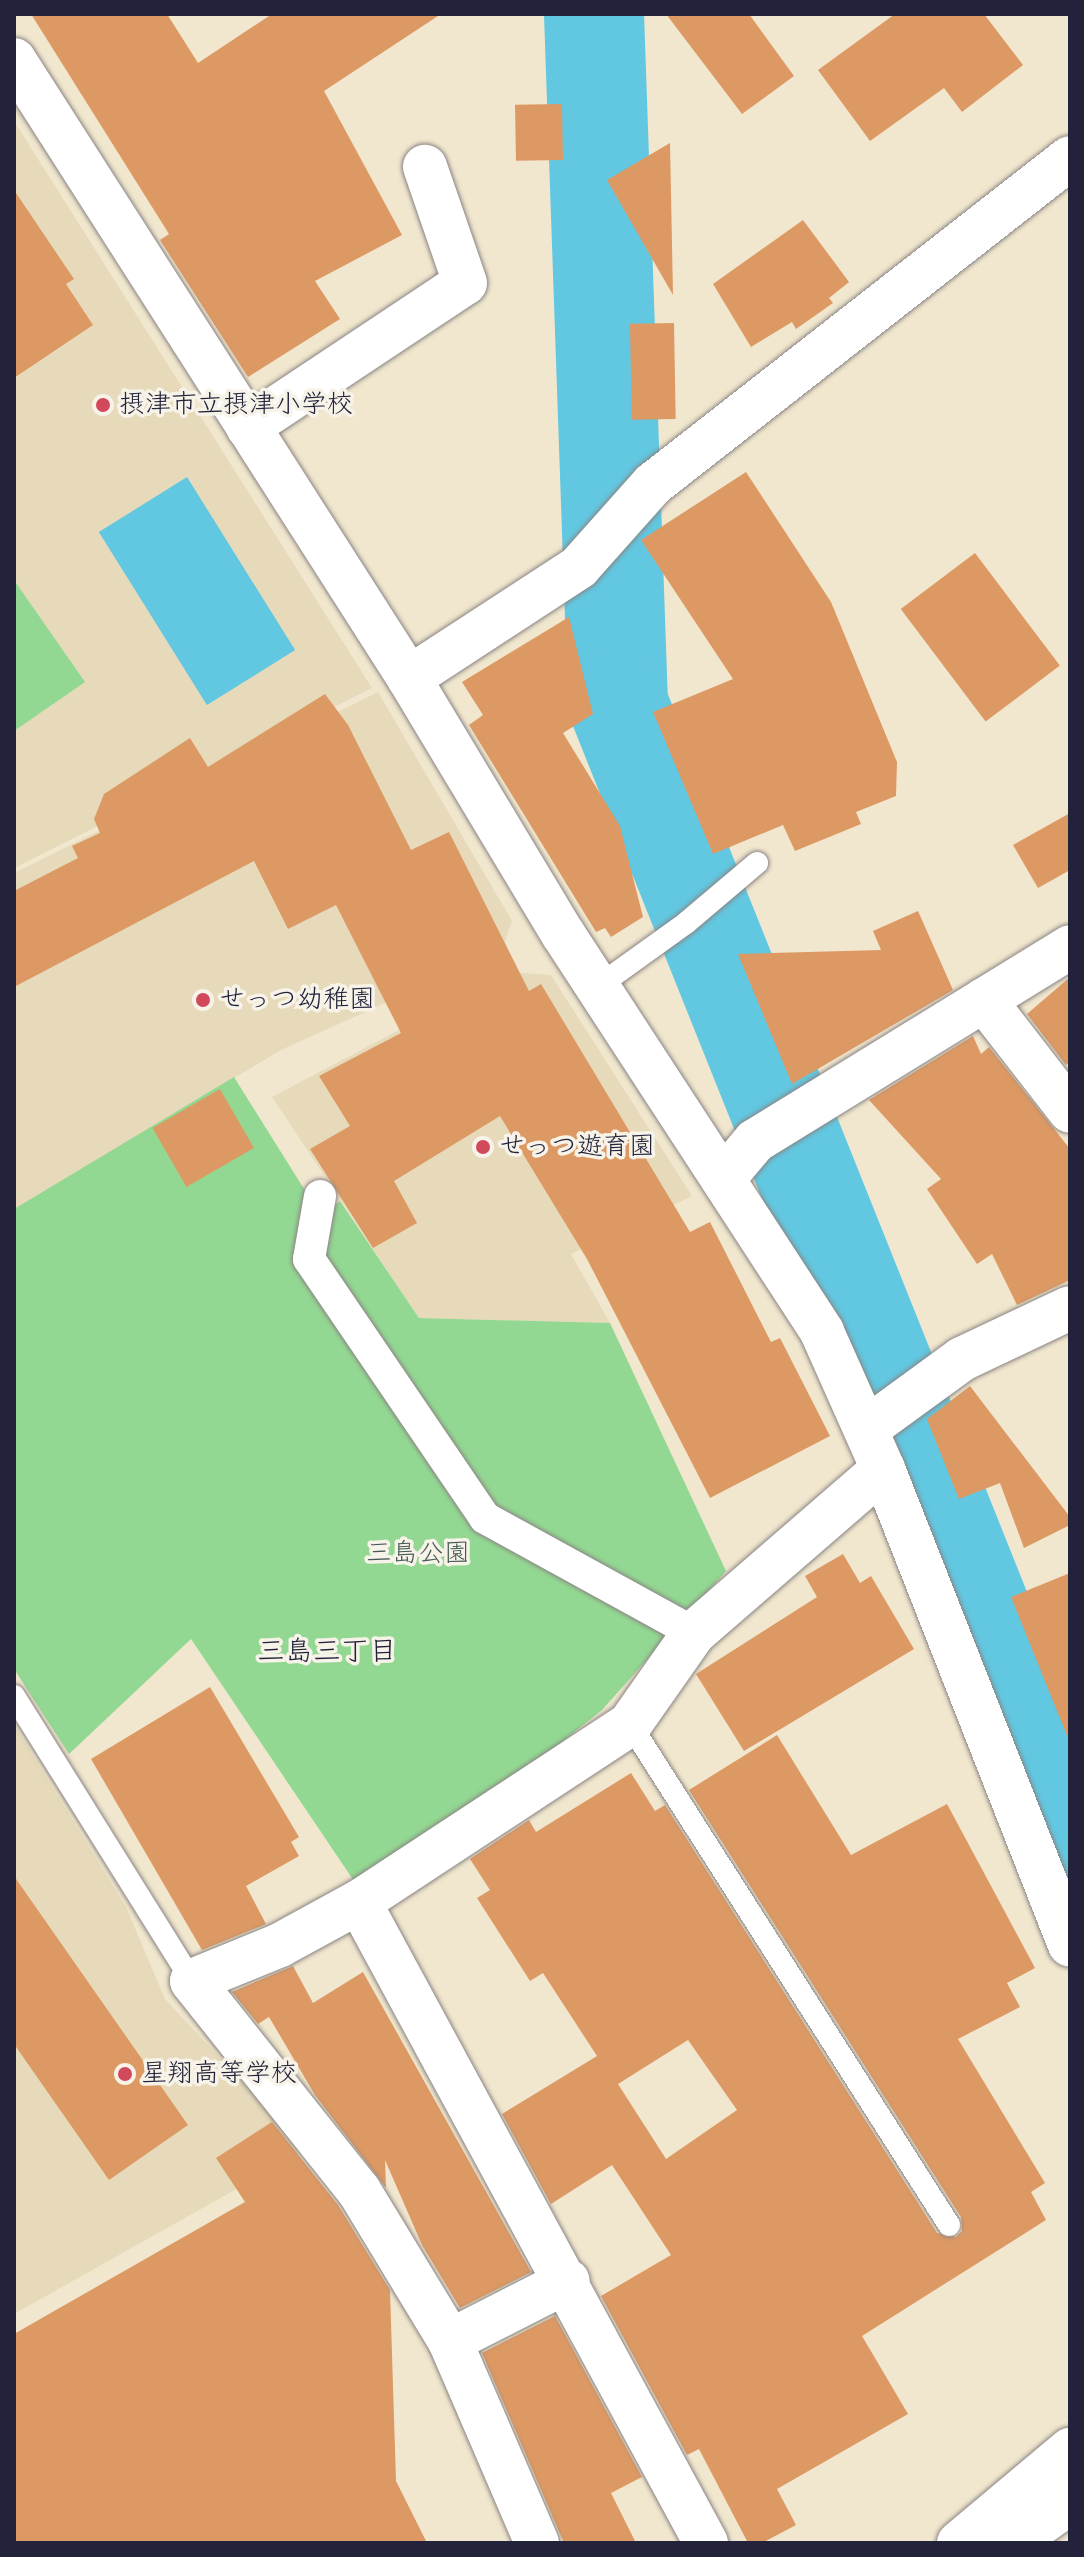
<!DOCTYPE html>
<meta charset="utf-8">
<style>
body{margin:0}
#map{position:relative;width:1084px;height:2557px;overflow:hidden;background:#f1e7ce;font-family:"Comic Neue","Klee One",sans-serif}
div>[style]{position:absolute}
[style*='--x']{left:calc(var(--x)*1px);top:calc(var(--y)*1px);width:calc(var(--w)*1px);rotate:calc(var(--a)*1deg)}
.built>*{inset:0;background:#e6daba}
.green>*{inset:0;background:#93d892}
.water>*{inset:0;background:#62c7e0;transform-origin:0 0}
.river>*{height:100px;margin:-50px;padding:0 50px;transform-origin:50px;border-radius:50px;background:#62c7e0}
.building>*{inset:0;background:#dd9964;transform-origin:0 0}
.roads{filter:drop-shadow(0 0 2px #8a8484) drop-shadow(0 0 2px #8a8484)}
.service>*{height:22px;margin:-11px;padding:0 11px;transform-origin:11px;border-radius:11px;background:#fff}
.pedestrian>*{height:32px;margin:-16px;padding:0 16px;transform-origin:16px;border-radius:16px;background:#fff}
.minor>*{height:44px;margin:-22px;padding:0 22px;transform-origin:22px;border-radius:22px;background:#fff}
.primary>*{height:44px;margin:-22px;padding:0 22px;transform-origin:22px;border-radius:22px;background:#fff}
.dots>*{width:22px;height:22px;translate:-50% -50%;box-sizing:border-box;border:4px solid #f7f3e8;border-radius:50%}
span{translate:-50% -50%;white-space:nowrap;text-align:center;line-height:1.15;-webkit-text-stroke:7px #f7f3e8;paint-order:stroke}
.poi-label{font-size:26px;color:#22223b}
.left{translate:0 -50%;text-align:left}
.park-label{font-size:26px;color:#445955}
.neighbourhood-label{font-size:28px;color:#22223b}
.frame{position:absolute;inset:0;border:16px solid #22223b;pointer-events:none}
</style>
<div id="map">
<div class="built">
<i style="clip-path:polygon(14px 121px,372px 688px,14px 868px)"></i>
<i style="clip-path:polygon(378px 692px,512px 921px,502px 950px,281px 1050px,14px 1209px,14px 873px)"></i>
<i style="clip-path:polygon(509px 972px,551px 975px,692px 1196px,571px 1254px,610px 1323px,419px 1318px,272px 1097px)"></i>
<i style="clip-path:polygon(14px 1725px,126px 1907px,165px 1999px,306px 2150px,14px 2314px)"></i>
</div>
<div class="green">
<i style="clip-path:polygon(14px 580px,85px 682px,14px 731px)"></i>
<i style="clip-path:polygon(234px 1077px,321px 1216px,340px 1201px,419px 1318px,610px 1323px,726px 1571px,602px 1710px,504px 1788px,356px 1884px,191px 1639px,69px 1754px,14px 1669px,14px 1209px)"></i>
</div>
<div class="water">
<i style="left:187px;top:477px;width:204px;height:104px;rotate:58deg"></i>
</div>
<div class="river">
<i style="--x:594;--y:14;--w:690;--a:88.01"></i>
<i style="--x:618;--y:704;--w:1217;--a:68.2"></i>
</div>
<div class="building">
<i style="clip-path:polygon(31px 14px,167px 14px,198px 63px,272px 14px,441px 14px,324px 91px,402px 235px,315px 281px,340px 319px,248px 377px,160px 240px,169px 234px)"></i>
<i style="clip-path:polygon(666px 14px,749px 14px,794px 76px,742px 114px)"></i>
<i style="clip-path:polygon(895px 14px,984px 14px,1023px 65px,962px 112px,944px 88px,870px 141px,818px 70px)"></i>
<i style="left:562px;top:104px;width:56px;height:47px;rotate:89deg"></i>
<i style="clip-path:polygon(670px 143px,673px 295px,607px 180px)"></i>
<i style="clip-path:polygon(14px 190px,74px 279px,66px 284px,93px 325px,14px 378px)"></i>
<i style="clip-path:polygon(803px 220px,849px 282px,829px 298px,833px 303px,796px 329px,792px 322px,751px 347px,713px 284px)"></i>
<i style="left:674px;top:323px;width:96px;height:44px;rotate:89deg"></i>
<i style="clip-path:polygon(746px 472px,831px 602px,897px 762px,896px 796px,856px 812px,861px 824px,795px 851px,783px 825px,713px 854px,653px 712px,733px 679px,641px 540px)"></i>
<i style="left:975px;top:553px;width:141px;height:93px;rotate:53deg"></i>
<i style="clip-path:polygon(569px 617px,593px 714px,563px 733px,620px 826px,643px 917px,611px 937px,605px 928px,596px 932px,469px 725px,483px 715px,462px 682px)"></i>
<i style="clip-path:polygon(325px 694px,348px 725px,411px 850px,449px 832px,529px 991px,541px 984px,690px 1232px,710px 1222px,771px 1342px,780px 1338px,830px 1436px,710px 1498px,587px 1259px,500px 1116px,394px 1181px,417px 1223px,373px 1248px,310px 1149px,350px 1126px,319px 1076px,401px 1033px,336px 905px,288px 929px,254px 861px,14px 987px,14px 891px,78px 858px,72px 846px,100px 833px,94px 819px,104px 794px,190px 738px,208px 767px)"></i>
<i style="clip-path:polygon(1070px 813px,1070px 870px,1038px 888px,1013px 845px)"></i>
<i style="clip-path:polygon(918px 911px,953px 990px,792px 1084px,738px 954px,881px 950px,873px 931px)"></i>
<i style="clip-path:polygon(1070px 977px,1070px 1062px,1066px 1065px,1027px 1014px)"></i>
<i style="clip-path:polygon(973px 1036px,981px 1054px,989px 1047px,1070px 1149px,1070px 1280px,1017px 1305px,992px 1254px,977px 1264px,927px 1189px,941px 1179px,869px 1100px)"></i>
<i style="left:220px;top:1089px;width:68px;height:78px;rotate:60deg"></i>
<i style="clip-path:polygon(970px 1386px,1070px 1517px,1070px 1525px,1024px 1548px,1000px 1483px,959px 1499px,927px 1419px)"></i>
<i style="clip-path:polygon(843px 1554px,860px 1583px,871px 1576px,914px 1649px,744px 1751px,696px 1674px,817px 1597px,805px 1576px)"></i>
<i style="clip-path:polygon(1070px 1573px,1070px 1737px,1068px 1738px,1011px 1597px)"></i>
<i style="clip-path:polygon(210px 1687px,299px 1837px,291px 1842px,299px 1856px,246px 1886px,266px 1924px,202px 1950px,91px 1759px)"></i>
<i style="clip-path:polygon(evenodd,777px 1735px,851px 1855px,947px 1804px,1035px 1968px,1007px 1983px,1020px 2007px,958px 2039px,1045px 2183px,1031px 2192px,1046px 2220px,862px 2336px,908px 2414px,777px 2489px,796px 2525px,762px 2543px,748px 2543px,699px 2449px,687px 2455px,601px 2296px,671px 2255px,612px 2165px,551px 2204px,502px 2114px,597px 2056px,543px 1973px,530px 1981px,477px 1898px,490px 1890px,470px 1859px,529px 1820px,536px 1832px,631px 1773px,655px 1811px,665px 1805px,937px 2233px,956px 2237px,962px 2231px,961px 2217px,689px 1790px,777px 1735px,688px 2040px,737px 2110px,666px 2159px,618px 2084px,688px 2040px)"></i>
<i style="clip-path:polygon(14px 1876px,188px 2125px,109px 2180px,14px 2044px)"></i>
<i style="clip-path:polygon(293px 1966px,313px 2003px,363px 1972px,531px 2272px,460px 2308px,422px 2245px,385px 2160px,386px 2188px,315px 2095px,269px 2017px,258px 2024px,232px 1992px)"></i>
<i style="clip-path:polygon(272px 2122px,338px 2205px,390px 2290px,396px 2481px,427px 2543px,14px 2543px,14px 2334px,245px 2202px,216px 2158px)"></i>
<i style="clip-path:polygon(555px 2316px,642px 2477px,611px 2493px,636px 2543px,564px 2543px,482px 2353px)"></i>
</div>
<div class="roads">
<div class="service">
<i style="--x:597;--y:987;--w:110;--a:-35.7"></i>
<i style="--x:686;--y:923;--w:93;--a:-40.2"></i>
<i style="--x:14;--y:1696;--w:336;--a:58"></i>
<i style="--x:630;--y:1724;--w:594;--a:57.51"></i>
</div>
<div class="pedestrian">
<i style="--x:320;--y:1196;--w:64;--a:99.9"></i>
<i style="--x:309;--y:1259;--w:313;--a:55.8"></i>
<i style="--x:485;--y:1518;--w:239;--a:28.8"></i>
</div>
<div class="minor">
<i style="--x:14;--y:60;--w:733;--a:57.41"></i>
<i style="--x:409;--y:678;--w:299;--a:59"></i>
<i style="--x:563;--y:934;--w:475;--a:56.9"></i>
<i style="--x:822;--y:1332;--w:150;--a:66"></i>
<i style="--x:883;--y:1469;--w:511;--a:68.55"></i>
<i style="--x:248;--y:427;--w:260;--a:-33.6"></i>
<i style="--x:465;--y:283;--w:123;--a:-109"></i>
<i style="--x:409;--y:678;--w:203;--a:-33.1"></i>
<i style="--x:579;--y:567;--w:111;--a:-48.3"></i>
<i style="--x:653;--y:484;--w:529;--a:-38.02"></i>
<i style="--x:984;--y:1000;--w:140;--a:52.2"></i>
<i style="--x:723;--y:1179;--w:50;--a:-49.9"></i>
<i style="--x:755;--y:1141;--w:370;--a:-31.6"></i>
<i style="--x:866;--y:1429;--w:119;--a:-36.1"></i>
<i style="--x:962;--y:1359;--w:119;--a:-25.3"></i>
<i style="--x:359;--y:1902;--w:729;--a:61.57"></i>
<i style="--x:450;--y:2341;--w:132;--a:-27"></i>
<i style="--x:537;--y:2543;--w:220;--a:-113.3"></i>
<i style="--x:450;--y:2341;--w:175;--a:-121.2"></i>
<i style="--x:359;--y:2191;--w:268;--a:-128.5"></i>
<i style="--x:192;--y:1981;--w:95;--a:-22.2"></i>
<i style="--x:280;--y:1945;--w:90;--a:-28.6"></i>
<i style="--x:359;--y:1902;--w:324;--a:-33.3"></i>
<i style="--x:630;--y:1724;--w:111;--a:-54.9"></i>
<i style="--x:694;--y:1633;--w:250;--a:-40.9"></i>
<i style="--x:959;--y:2543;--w:145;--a:-40"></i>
</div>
<div class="primary">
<i style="--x:1013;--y:2543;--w:70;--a:-35.7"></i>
</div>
</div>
<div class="dots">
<i style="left:103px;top:405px;background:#d1495b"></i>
<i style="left:203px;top:1000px;background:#d1495b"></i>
<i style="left:483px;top:1147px;background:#d1495b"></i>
<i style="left:125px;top:2074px;background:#d1495b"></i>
</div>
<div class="poi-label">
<span class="left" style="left:119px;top:405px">摂津市立摂津小学校</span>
<span class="left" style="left:219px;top:1000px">せっつ幼稚園</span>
<span class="left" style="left:499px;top:1147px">せっつ遊育園</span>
<span class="left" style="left:141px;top:2074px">星翔高等学校</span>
</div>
<div class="park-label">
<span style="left:418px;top:1554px">三島公園</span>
</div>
<div class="neighbourhood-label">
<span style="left:327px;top:1651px">三島三丁目</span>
</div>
<div class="frame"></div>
</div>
